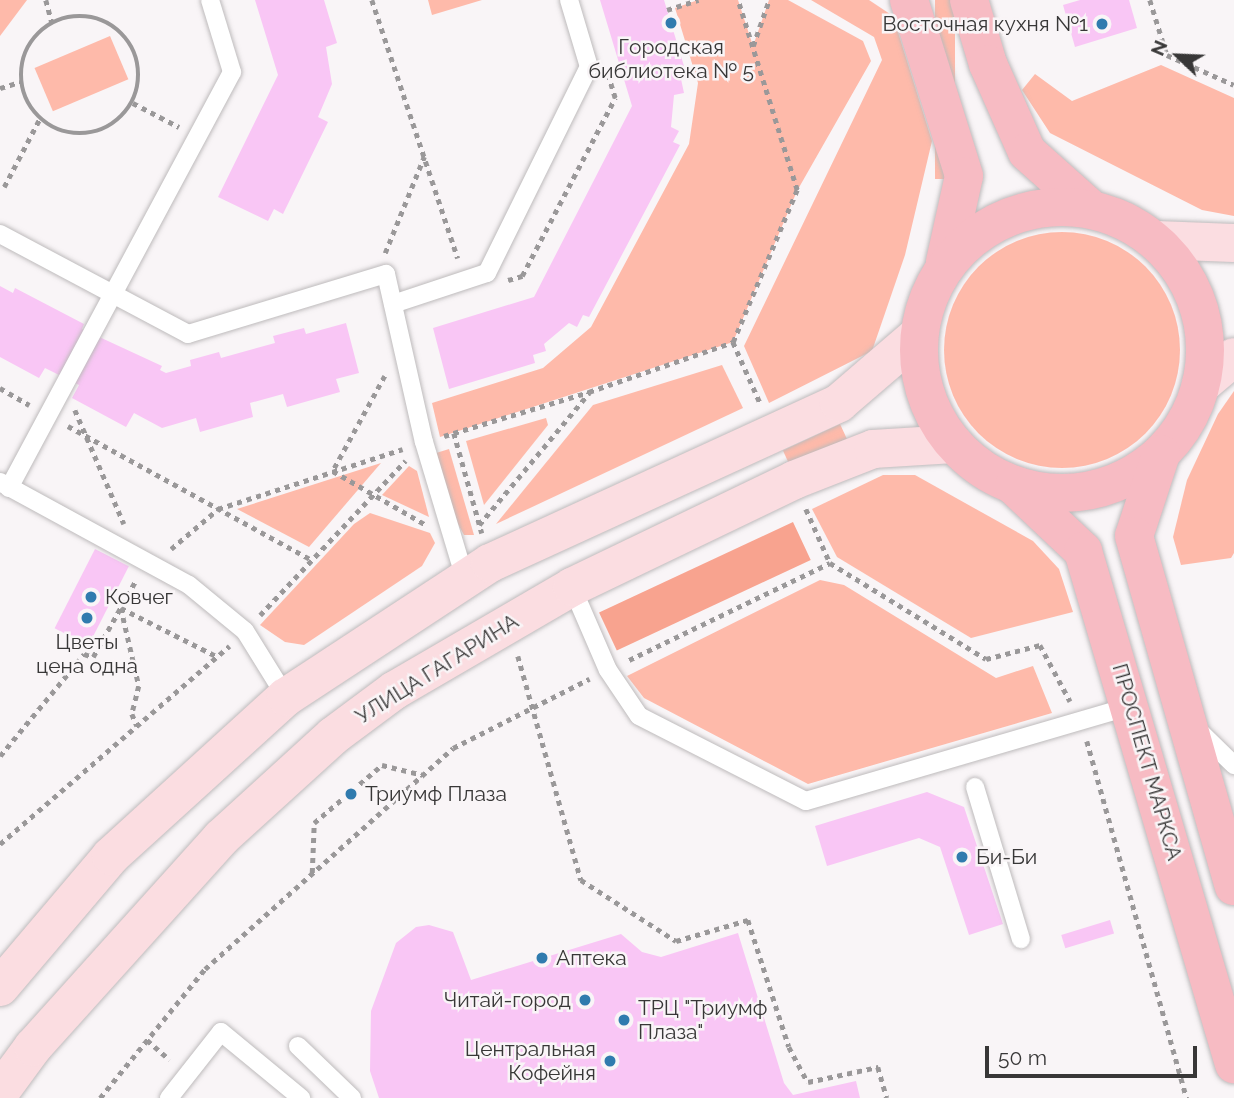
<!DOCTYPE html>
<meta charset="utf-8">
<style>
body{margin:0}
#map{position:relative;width:1234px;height:1098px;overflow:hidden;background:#f9f5f7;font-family:Raleway,sans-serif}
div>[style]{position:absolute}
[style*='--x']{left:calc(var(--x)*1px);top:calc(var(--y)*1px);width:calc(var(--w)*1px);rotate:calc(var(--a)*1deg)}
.green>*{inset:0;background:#febaaa;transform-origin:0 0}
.round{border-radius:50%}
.forest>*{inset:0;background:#f8a38f;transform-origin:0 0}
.building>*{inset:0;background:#f9c6f5;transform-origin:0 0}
.path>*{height:4.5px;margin-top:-2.25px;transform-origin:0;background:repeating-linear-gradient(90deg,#9a9899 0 5px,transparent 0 10px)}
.path>.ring{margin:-2.25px;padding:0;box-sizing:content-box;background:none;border:4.5px solid #9a9899;border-radius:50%}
.roads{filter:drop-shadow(0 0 2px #bebbbc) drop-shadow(0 0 2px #bebbbc)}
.lane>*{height:18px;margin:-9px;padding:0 9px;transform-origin:9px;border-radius:9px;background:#fff}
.secondary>*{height:38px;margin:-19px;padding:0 19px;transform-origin:19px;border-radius:19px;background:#fbdde1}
.primary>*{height:38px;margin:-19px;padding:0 19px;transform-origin:19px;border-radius:19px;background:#f7bbc3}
.primary>.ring{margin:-19px;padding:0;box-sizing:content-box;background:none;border:38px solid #f7bbc3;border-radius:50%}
.dots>*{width:19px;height:19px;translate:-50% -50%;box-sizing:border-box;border:4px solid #f9f5f7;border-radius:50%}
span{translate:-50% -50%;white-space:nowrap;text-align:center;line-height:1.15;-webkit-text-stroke:5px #f9f5f7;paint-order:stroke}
.poi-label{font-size:21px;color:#383737}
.right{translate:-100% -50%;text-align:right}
.left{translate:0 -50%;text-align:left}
.street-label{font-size:21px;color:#383737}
.north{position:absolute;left:1143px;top:21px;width:70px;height:70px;-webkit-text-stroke:5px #f9f5f7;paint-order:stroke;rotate:293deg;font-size:19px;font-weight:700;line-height:28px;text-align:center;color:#383737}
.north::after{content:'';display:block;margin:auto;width:24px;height:32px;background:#383737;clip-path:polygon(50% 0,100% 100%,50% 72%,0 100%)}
.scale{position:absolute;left:985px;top:1046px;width:212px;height:32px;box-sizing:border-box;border:4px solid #383737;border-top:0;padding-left:9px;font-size:21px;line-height:24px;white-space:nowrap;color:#383737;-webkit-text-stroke:5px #f9f5f7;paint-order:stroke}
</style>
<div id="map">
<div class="green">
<i style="clip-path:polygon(0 0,27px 0,0 36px)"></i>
<i style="clip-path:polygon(428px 0,482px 0,432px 15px)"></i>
<i style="clip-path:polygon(698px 0,738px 0,753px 46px,769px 0,788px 0,863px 41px,871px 61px,797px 191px,733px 342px,440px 437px,432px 403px,543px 368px,591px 327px,689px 144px,698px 83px,675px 8px)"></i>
<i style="clip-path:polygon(811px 0,869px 0,893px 16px,932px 141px,905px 255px,872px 351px,769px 403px,744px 346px,882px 60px,874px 37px)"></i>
<i style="left:935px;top:0;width:20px;height:179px"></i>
<i style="left:110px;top:36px;width:47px;height:82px;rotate:67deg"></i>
<i style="clip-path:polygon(1161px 65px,1234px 98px,1234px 216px,1202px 210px,1050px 133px,1022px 90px,1035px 74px,1072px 101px)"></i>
<i class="round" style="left:944px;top:232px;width:236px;height:236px"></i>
<i style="clip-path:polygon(722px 365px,743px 408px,496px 524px,593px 405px)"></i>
<i style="clip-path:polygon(1234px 391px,1234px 553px,1231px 558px,1181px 565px,1173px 537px,1187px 480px,1218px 414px)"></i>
<i style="clip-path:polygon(546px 418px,548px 425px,484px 505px,466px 441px)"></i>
<i style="left:840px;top:424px;width:17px;height:63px;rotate:65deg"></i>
<i style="clip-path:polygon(449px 449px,474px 535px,464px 535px,453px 515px,433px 454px)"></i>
<i style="clip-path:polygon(381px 463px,309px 547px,237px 509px)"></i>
<i style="clip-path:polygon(409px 466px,417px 471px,429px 517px,382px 495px)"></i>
<i style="clip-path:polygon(883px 475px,915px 475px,1033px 541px,1059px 569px,1073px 612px,971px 638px,837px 557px,812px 509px)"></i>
<i style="clip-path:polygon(370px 513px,430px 533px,435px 543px,422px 566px,304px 645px,285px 642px,260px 625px,354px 524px)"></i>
<i style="clip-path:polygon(820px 580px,844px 585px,996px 678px,1033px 666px,1052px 713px,808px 784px,644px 698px,627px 676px)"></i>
</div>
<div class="forest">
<i style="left:793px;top:522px;width:42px;height:214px;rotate:65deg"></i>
</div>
<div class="building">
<i style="clip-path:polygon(255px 0,324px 0,337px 43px,326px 47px,332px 84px,318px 117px,328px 122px,283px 214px,274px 209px,268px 221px,218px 197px,278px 75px)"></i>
<i style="clip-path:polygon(600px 0,664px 0,687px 76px,681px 79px,684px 93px,674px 95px,671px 127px,679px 131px,673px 142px,680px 145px,589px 317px,583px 315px,577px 327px,569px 323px,544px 344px,546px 351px,533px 355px,535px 363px,449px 389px,433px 328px,534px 297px,632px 106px)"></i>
<i style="clip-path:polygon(1080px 0,1129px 0,1137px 28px,1075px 47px,1063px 5px)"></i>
<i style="clip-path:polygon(0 286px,13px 293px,15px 288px,84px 324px,82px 329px,162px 366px,160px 370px,166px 373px,191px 366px,190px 360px,219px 352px,221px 358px,275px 343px,273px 336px,304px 328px,306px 334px,346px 323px,359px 373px,336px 379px,340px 392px,287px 407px,283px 394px,250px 403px,253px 417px,200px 432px,196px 418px,162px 428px,134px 413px,126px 427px,72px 398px,79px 385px,45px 368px,39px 378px,0 357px)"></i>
<i style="left:95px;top:549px;width:38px;height:89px;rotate:27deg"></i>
<i style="clip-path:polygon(927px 792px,964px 807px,1003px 924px,969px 935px,940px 847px,919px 838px,827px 866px,815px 826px)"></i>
<i style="left:1110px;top:920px;width:14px;height:51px;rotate:73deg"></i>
<i style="clip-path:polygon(429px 925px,453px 932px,471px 980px,621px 934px,642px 952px,661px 957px,738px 933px,784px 1083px,793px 1095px,856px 1081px,860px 1098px,379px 1098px,370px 1071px,371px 1011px,396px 943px,416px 927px)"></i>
</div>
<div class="path">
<i style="--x:46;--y:0;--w:23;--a:75"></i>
<i style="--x:372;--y:0;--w:272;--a:71.6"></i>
<i style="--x:1150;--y:0;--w:58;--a:72.8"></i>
<i style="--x:1167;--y:55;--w:73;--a:24.1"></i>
<i style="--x:667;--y:10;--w:33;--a:-18"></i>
<i class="ring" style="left:21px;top:16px;width:113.5px;height:113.5px"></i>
<i style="--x:753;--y:46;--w:49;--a:-70.8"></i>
<i style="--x:0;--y:88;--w:21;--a:-17"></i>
<i style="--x:133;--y:103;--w:52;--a:27.6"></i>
<i style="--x:4;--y:187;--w:78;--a:-62.4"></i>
<i style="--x:385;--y:253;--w:104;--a:-67.9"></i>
<i style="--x:508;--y:280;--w:15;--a:-16"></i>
<i style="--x:522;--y:276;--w:201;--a:-62.4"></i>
<i style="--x:615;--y:98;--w:21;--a:-107"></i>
<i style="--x:733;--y:342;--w:69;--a:66"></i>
<i style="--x:385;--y:376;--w:108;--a:118.7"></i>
<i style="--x:333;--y:471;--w:108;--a:30.1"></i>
<i style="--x:0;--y:388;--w:34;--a:30"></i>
<i style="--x:75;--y:410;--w:124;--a:66.7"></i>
<i style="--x:68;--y:426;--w:276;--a:28.8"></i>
<i style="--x:454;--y:433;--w:104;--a:74.4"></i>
<i style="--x:444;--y:436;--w:152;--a:-16.9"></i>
<i style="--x:589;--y:392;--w:152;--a:-19.1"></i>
<i style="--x:733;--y:342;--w:165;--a:-67.2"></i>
<i style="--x:797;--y:190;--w:199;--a:-107.3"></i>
<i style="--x:806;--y:509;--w:59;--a:66"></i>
<i style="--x:830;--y:563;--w:183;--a:31.6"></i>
<i style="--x:986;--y:659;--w:56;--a:-14.5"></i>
<i style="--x:1040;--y:645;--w:64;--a:61.8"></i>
<i style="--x:479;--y:525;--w:172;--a:-50.2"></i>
<i style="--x:171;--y:549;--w:62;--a:-40.4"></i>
<i style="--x:218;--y:509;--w:194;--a:-18"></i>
<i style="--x:121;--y:608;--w:80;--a:77"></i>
<i style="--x:139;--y:686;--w:29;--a:104"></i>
<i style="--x:132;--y:714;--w:13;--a:67"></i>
<i style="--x:121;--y:608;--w:106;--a:26.8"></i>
<i style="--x:260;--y:615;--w:212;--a:-46.7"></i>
<i style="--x:518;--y:656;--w:233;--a:74.3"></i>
<i style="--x:581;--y:880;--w:113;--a:32.7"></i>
<i style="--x:676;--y:941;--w:75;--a:-16.3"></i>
<i style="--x:748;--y:920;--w:133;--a:72.1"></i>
<i style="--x:789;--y:1047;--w:40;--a:62"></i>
<i style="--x:808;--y:1082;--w:72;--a:-12.1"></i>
<i style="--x:878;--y:1067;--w:32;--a:74"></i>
<i style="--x:629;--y:660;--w:223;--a:-25.8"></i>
<i style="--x:1087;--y:741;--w:371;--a:74.4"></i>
<i style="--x:0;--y:756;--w:132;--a:-50.5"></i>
<i style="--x:84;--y:654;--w:9;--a:18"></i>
<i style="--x:93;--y:657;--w:88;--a:-60.8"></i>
<i style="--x:0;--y:844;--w:303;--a:-40.8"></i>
<i style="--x:312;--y:873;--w:50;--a:-87.7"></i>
<i style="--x:314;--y:823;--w:89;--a:-40.5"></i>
<i style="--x:382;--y:765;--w:42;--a:13.7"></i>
<i style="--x:147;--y:1040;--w:30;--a:41"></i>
<i style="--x:100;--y:1098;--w:166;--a:-50.9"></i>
<i style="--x:205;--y:969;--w:332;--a:-41.7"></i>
<i style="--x:453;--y:748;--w:153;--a:-26.9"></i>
</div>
<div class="roads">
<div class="lane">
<i style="--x:0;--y:234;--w:213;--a:28"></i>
<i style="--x:188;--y:334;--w:207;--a:-16.9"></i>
<i style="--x:386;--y:274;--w:172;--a:77.3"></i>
<i style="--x:424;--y:442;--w:143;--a:73.3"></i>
<i style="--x:393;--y:304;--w:99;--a:-18.3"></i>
<i style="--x:487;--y:273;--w:230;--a:-63.7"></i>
<i style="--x:589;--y:67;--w:70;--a:-106.6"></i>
<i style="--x:0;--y:482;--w:215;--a:28.6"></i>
<i style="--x:189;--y:585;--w:72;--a:39.4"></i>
<i style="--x:245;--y:631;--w:78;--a:58.2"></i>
<i style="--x:9;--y:488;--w:472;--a:-61.8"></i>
<i style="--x:232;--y:72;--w:75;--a:-107"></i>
<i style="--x:572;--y:587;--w:90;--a:66.6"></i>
<i style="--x:608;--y:670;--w:55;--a:56"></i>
<i style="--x:639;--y:716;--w:187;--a:27"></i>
<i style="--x:806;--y:801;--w:339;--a:-16.3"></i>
<i style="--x:1199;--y:731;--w:49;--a:44.2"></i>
<i style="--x:975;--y:787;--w:159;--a:73.2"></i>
<i style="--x:298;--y:1046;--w:75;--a:43.9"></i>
<i style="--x:169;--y:1098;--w:84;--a:-51.8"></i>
<i style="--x:221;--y:1032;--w:104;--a:39.5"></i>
</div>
<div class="secondary">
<i style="--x:1156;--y:240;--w:78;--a:2.2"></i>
<i style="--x:1201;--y:385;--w:43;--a:-40.3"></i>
<i style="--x:0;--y:987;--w:172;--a:-49.7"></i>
<i style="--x:111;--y:856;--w:236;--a:-42.3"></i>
<i style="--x:286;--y:697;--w:244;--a:-33.3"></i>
<i style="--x:490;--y:563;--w:384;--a:-24.6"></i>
<i style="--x:839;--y:403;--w:104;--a:-40.7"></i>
<i style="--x:0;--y:1092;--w:56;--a:-53.7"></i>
<i style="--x:33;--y:1047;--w:281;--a:-48"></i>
<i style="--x:221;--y:838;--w:151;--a:-42.3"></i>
<i style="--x:333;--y:736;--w:77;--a:-36.6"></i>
<i style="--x:395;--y:690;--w:205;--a:-30.2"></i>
<i style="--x:572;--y:587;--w:246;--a:-25.7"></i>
<i style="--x:794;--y:480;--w:85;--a:-21.4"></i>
<i style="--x:873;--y:449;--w:81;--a:-3.5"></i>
</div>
<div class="primary">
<i style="--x:909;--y:0;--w:184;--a:72.6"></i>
<i style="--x:964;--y:176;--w:88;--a:102.5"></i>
<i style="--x:969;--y:0;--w:67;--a:73.5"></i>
<i style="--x:988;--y:64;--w:96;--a:66.1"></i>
<i style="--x:1027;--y:152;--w:86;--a:41.7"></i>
<i class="ring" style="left:919px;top:207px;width:248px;height:248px"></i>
<i style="--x:1161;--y:454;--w:86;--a:108.2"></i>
<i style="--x:1134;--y:536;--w:364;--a:74.1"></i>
<i style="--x:1014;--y:486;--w:95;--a:43.3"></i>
<i style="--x:1083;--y:551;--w:535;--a:73.6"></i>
</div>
</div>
<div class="dots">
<i style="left:671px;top:23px;background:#307bae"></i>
<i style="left:1102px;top:24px;background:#307bae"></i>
<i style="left:91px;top:597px;background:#307bae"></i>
<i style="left:87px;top:618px;background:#307bae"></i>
<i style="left:351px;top:794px;background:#307bae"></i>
<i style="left:962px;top:857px;background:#307bae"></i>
<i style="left:542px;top:958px;background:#307bae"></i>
<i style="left:585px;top:1000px;background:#307bae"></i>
<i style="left:624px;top:1020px;background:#307bae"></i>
<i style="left:610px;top:1061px;background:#307bae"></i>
</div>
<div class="poi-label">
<span class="right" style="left:1088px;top:24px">Восточная кухня №1</span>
<span style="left:671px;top:59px">Городская<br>библиотека № 5</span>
<span class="left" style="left:105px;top:597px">Ковчег</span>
<span style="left:87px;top:654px">Цветы<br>цена одна</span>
<span class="left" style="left:365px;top:794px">Триумф Плаза</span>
<span class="left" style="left:976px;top:857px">Би-Би</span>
<span class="left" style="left:556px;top:958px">Аптека</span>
<span class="right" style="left:571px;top:1000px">Читай-город</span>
<span class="left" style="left:638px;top:1020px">ТРЦ "Триумф<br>Плаза"</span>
<span class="right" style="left:596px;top:1061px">Центральная<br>Кофейня</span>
</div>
<div class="street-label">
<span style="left:437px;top:669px;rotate:-32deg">УЛИЦА ГАГАРИНА</span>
<span style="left:1147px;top:762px;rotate:74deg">ПРОСПЕКТ МАРКСА</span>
</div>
<div class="north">N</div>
<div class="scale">50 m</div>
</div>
